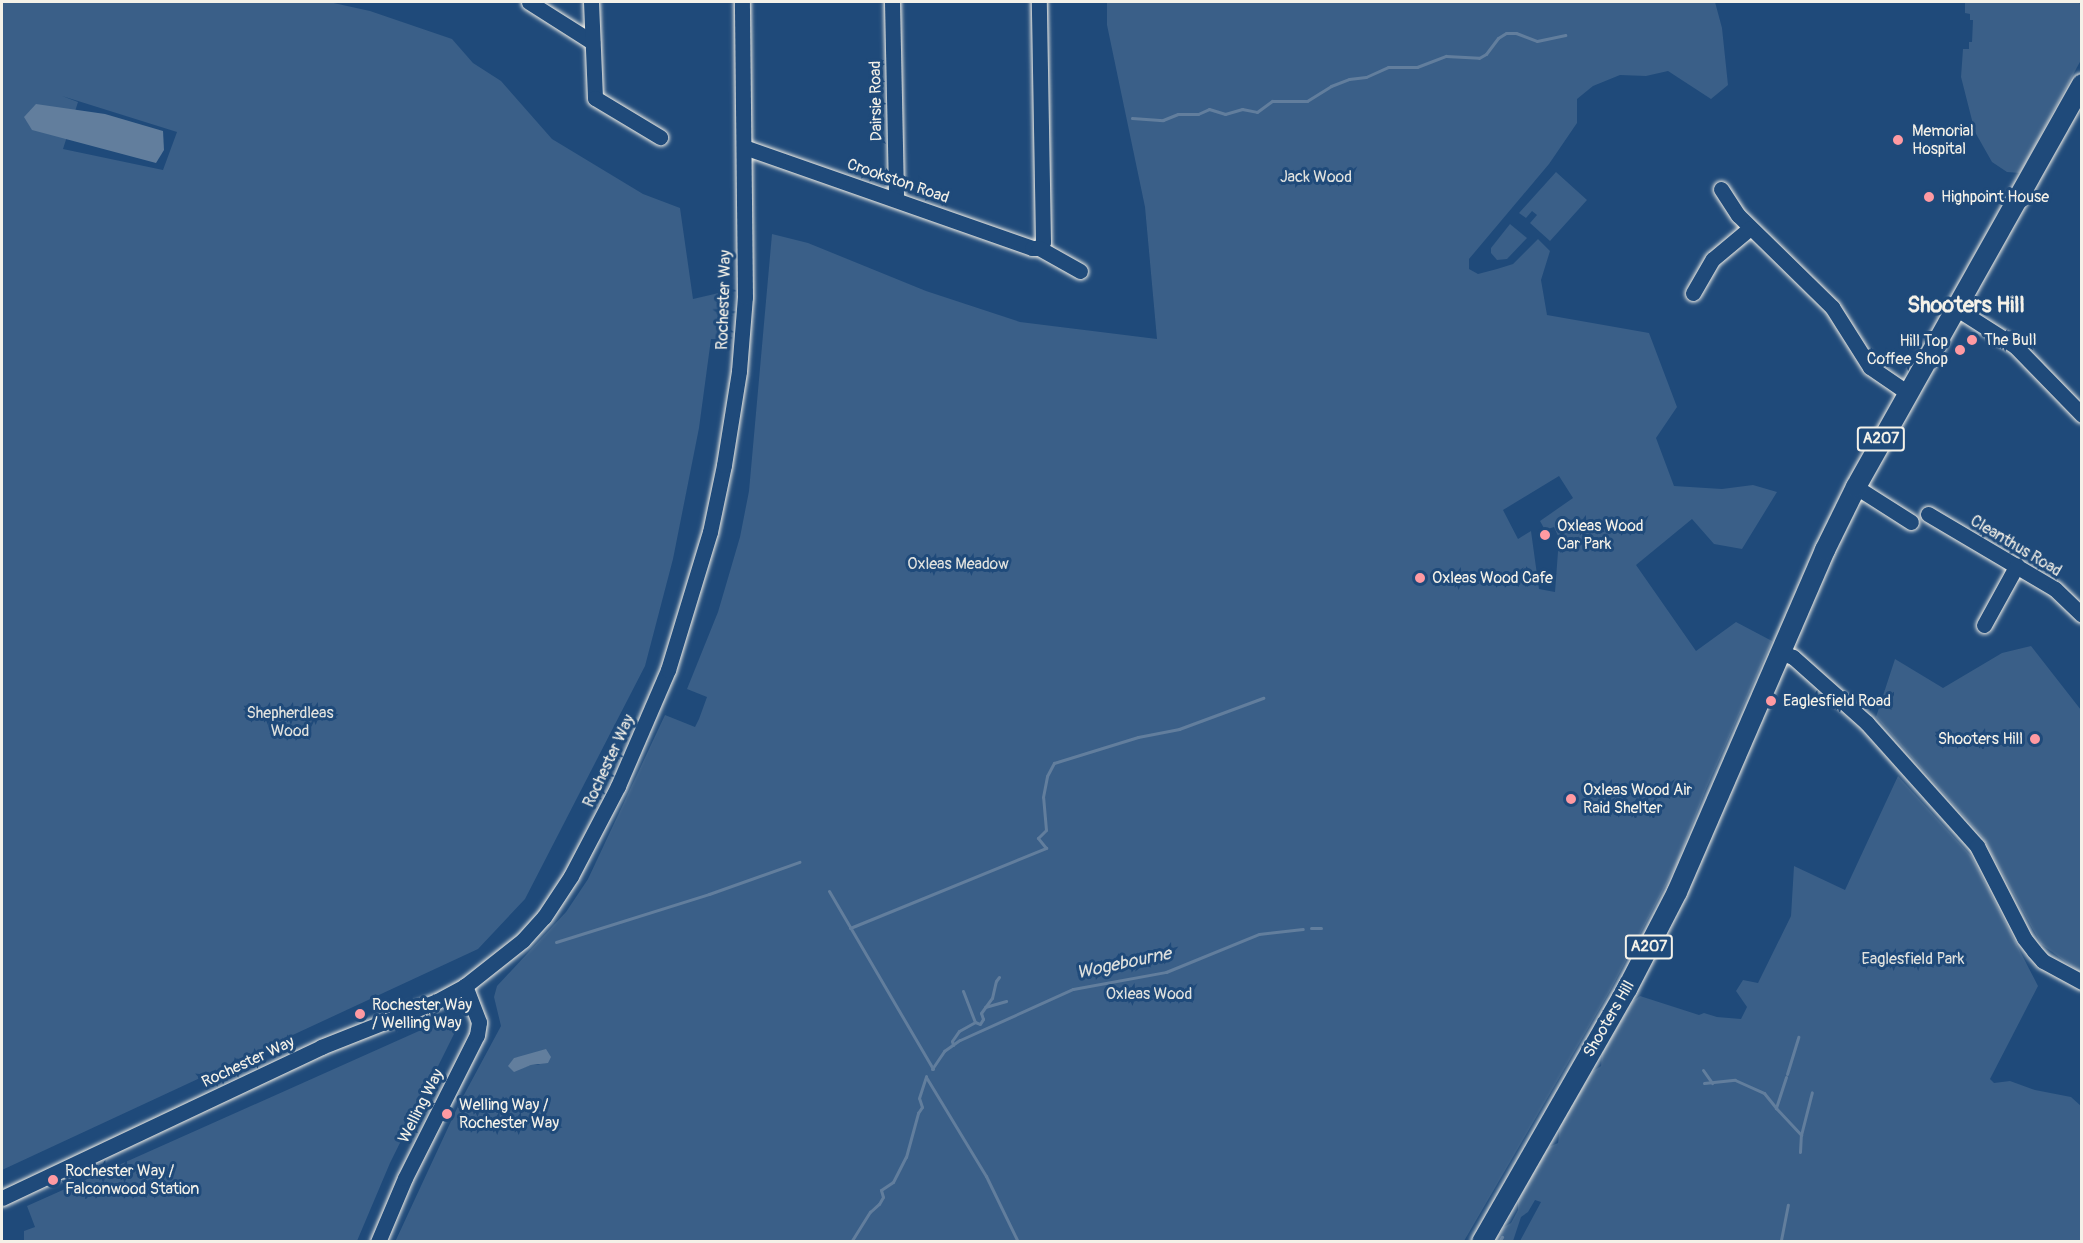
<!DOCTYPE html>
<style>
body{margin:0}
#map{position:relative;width:2083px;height:1243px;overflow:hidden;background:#1f4a7a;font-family:Pangolin,sans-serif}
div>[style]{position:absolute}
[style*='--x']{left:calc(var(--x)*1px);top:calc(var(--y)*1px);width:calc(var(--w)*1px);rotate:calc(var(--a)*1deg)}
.green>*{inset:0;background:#3a5f88}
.water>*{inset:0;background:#627e9d}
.stream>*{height:3px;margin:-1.5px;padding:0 1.5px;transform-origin:1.5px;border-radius:1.5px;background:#627e9d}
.roads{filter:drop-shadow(0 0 2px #f4f1e8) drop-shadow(0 0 2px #f4f1e8)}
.minor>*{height:15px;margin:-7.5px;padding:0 7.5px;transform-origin:7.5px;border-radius:7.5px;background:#1f4a7a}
.major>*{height:20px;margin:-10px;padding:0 10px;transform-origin:10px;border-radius:10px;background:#1f4a7a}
.dots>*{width:16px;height:16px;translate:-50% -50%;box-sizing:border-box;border:3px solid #1f4a7a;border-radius:50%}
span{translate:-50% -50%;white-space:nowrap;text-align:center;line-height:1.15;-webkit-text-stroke:6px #1f4a7a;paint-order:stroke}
.shield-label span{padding:2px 4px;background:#1f4a7a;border:2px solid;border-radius:4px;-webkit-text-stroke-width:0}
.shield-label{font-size:15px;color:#f4f1e8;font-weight:700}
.street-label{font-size:16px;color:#f4f1e8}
.poi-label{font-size:16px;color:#f4f1e8}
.left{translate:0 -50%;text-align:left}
.right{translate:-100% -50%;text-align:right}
.park-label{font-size:16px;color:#e1e2de}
.water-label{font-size:18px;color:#dee0dd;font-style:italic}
.district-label{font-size:22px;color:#f4f1e8;font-weight:700}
.frame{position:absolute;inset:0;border:3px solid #f4f1e8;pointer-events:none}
</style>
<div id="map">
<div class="green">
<i style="clip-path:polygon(evenodd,2px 2px,329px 2px,370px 11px,452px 39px,473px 63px,501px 81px,552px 139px,643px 194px,680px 208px,693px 299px,723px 292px,719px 339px,711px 339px,699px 428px,673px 559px,645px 666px,525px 899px,478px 949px,2px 1170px,2px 2px,62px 96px,177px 132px,163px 170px,63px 149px,78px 102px,62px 96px)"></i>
<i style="clip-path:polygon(evenodd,1107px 2px,1715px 2px,1722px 28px,1728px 85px,1711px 99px,1668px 71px,1646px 76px,1620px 75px,1593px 86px,1577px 99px,1577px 123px,1549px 164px,1469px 259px,1469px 269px,1478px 274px,1497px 269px,1513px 264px,1538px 239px,1550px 251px,1541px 280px,1547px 315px,1649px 333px,1677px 407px,1656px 438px,1674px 486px,1722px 489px,1753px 485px,1777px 492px,1742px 549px,1714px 544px,1692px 519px,1636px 565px,1696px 651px,1736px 622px,1772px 641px,1706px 789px,1677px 864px,1611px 989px,1464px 1241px,395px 1242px,459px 1104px,501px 1026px,494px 997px,497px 986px,566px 912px,588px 879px,665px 715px,695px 727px,699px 719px,707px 697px,687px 689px,718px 612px,740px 537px,749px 491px,772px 234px,808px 243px,926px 291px,1020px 322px,1157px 339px,1145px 207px,1107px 25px,1107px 2px,1559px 476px,1573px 498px,1540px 521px,1545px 530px,1554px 527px,1559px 538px,1555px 592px,1539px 589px,1531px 531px,1518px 539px,1503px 510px,1559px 476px,1107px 2px,522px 1057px,540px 1065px,531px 1065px,513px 1071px,514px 1058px,522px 1057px)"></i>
<i style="clip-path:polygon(1965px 2px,2076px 2px,2081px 4px,2081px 60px,2020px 173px,2007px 172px,1992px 162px,1975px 132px,1961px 77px,1963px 49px,1969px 49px,1969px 42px,1972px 42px,1973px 20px,1970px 20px,1970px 14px,1965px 13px)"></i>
<i style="clip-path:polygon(1556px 172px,1587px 200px,1550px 241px,1530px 223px,1537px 215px,1532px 211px,1526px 218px,1519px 213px)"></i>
<i style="clip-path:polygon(1510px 224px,1527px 238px,1507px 259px,1497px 260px,1491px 253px,1491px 248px)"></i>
<i style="clip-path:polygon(2031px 646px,2081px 710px,2081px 973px,2041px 944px,1983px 838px,1876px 717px,1895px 659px,1943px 688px,2002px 653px)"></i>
<i style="clip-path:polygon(1898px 776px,1971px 856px,2038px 986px,1990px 1079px,1994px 1083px,2010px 1081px,2035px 1090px,2071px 1097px,2081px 1106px,2081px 1241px,1520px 1241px,1541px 1202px,1535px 1200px,1528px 1212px,1521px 1217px,1513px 1241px,1494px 1242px,1504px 1227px,1511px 1223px,1518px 1210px,1518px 1201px,1543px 1155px,1549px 1147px,1558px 1143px,1560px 1126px,1592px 1072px,1601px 1066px,1602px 1054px,1633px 1001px,1640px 996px,1699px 1015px,1704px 1013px,1717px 1017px,1741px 1019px,1747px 1007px,1736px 991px,1743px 980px,1758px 983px,1791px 916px,1794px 866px,1845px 890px)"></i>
<i style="clip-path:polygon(448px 1018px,458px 1021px,455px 1032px,390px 1163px,357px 1241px,24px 1241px,24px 1231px,35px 1227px,27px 1206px)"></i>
</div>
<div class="water">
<i style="clip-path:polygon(36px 104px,105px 114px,163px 131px,164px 150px,156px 163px,32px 130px,24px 117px)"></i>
<i style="clip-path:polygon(546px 1049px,551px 1057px,548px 1063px,531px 1065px,514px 1072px,508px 1066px,514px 1058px)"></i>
</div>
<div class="stream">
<i style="--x:1132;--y:118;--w:31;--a:4"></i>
<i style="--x:1163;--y:120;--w:16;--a:-22"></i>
<i style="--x:1178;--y:114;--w:20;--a:0"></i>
<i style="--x:1198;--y:114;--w:12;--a:-24"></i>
<i style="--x:1209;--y:109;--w:17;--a:17"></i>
<i style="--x:1225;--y:114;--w:18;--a:-16"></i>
<i style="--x:1242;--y:109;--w:15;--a:11"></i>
<i style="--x:1257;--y:112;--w:19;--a:-36"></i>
<i style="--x:1272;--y:101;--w:35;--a:0"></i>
<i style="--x:1307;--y:101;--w:28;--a:-32"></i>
<i style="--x:1331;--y:86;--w:19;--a:-21"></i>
<i style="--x:1349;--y:79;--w:17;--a:-7"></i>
<i style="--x:1366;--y:77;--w:24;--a:-24"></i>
<i style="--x:1388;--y:67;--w:29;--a:0"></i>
<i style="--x:1417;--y:67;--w:31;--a:-21"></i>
<i style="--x:1446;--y:56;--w:33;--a:3"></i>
<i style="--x:1479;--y:58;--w:8;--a:-30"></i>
<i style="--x:1486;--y:54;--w:20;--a:-53"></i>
<i style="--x:1498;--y:38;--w:9;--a:-32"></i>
<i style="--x:1506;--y:33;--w:10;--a:0"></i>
<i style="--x:1516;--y:33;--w:22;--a:21"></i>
<i style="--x:1537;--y:41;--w:29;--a:-12"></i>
<i style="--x:829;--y:891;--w:206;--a:59.7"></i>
<i style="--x:850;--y:928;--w:212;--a:-22.2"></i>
<i style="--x:1046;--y:848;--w:13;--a:-129"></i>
<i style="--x:1038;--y:838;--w:11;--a:-45"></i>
<i style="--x:1046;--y:830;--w:33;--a:-95"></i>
<i style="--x:1043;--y:797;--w:21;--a:-79"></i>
<i style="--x:1047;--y:776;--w:15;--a:-62"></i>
<i style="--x:1054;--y:763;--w:88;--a:-17.2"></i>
<i style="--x:1138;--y:737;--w:42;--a:-11"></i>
<i style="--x:1179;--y:729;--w:90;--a:-20.3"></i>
<i style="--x:1311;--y:928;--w:10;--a:0"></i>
<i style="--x:556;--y:942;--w:160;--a:-17.4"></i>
<i style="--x:709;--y:894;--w:96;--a:-19.6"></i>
<i style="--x:963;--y:991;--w:33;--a:69"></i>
<i style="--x:985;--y:1007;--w:22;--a:-16"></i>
<i style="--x:953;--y:1045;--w:4;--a:-104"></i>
<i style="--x:952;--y:1041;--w:12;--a:-55"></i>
<i style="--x:959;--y:1031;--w:18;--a:-29"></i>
<i style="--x:975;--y:1022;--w:5;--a:22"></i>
<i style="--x:980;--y:1024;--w:6;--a:-59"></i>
<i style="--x:983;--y:1019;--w:6;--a:-108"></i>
<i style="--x:981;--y:1013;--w:19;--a:-54"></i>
<i style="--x:992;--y:998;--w:17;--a:-77"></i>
<i style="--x:996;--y:981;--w:5;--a:-53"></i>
<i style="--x:932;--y:1069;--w:22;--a:-56"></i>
<i style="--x:944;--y:1051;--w:19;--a:-35"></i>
<i style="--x:960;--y:1040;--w:124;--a:-24.3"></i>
<i style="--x:1073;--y:989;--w:95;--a:-10.4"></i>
<i style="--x:1166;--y:972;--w:100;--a:-22.2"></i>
<i style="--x:1259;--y:934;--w:44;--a:-6.5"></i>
<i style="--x:1703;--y:1070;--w:16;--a:55"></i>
<i style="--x:1787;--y:1074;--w:39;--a:-73"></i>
<i style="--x:926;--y:1077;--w:116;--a:58.8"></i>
<i style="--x:986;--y:1176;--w:73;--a:64.1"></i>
<i style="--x:1786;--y:1077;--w:33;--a:108"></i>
<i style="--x:1776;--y:1108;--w:37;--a:47"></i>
<i style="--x:1704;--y:1083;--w:31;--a:-6"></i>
<i style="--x:1735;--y:1080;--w:32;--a:24"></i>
<i style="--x:1764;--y:1093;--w:19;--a:51"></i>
<i style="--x:1800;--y:1152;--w:17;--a:-87"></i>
<i style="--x:1801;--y:1135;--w:44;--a:-75.7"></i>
<i style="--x:1781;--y:1240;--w:36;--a:-79"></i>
<i style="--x:851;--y:1242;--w:36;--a:-58"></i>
<i style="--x:870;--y:1212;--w:12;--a:-42"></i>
<i style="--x:879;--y:1204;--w:8;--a:-60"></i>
<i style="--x:883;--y:1197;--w:7;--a:-106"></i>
<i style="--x:881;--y:1190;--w:14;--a:-34"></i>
<i style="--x:893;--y:1182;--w:28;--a:-63"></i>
<i style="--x:906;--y:1157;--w:46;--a:-74.7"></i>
<i style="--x:918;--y:1113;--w:7;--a:-56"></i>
<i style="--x:922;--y:1107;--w:9;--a:-108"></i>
<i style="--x:919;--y:1098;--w:23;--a:-72"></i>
<i style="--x:1499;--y:1242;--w:6;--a:-59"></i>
</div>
<div class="roads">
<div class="minor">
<i style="--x:529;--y:2;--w:75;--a:32.4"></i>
<i style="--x:591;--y:2;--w:96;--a:87.6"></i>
<i style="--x:595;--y:98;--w:76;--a:31"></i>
<i style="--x:892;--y:2;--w:197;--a:88.8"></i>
<i style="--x:744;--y:147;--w:305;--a:19.3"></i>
<i style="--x:1032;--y:248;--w:7;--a:0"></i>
<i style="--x:1039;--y:248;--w:7;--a:-56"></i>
<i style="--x:1043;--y:242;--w:240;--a:-91"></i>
<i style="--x:1721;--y:189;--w:31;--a:57"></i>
<i style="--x:1738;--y:215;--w:132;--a:44.4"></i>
<i style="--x:1832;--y:307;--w:71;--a:57.7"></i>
<i style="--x:1870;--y:367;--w:46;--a:34.4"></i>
<i style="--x:1039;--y:248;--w:47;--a:29.3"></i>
<i style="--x:1693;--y:293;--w:39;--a:-60"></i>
<i style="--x:1713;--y:259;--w:48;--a:-40"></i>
<i style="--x:1957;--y:309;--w:69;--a:32.5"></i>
<i style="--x:2015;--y:346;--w:96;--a:45.8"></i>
<i style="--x:1856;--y:487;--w:65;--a:32.5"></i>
<i style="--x:1928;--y:514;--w:147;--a:30.6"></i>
<i style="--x:2055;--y:589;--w:37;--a:44"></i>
<i style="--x:1984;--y:625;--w:68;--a:-61.2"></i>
<i style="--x:1781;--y:652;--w:13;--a:23"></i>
<i style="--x:1793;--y:657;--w:99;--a:41.7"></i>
<i style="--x:1867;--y:723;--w:165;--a:48.2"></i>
<i style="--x:1977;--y:846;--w:103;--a:62.9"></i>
<i style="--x:2024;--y:938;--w:16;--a:52"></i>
<i style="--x:2034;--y:951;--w:13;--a:48"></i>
<i style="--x:2043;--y:961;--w:44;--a:28.3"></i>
<i style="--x:2;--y:1198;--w:353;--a:-25.3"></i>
<i style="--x:321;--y:1047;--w:125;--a:-21.6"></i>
<i style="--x:437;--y:1001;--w:32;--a:-28"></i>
<i style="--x:465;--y:986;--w:74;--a:-38.4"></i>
<i style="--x:523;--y:940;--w:31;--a:-48"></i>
<i style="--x:544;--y:917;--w:49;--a:-56.6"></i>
<i style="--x:571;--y:876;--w:102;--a:-62.4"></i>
<i style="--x:618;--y:786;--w:126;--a:-66.7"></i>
<i style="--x:668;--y:670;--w:144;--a:-73.1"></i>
<i style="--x:710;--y:532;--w:68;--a:-78.2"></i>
<i style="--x:724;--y:465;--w:95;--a:-80.9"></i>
<i style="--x:739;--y:371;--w:74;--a:-85.4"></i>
<i style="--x:745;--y:297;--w:295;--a:-90.6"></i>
<i style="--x:378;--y:1242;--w:69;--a:-67.1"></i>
<i style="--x:405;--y:1178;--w:160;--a:-63.3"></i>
<i style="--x:477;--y:1035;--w:13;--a:-81"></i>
<i style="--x:479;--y:1022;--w:39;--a:-111"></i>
</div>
<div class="major">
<i style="--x:1482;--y:1242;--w:292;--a:-60.2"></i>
<i style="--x:1627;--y:989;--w:109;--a:-62.7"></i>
<i style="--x:1677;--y:892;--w:373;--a:-66.6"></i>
<i style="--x:1825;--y:550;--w:70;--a:-63.8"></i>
<i style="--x:1856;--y:487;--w:462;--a:-60.7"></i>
</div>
</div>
<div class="dots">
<i style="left:1898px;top:140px;background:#ff9aa2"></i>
<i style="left:1929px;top:197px;background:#ff9aa2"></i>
<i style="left:1972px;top:340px;background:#ff9aa2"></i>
<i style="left:1960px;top:350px;background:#ff9aa2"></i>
<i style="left:1545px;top:535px;background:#ff9aa2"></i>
<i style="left:1420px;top:578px;background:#ff9aa2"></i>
<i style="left:1771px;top:701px;background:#ff9aa2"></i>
<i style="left:2035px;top:739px;background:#ff9aa2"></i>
<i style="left:1571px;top:799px;background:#ff9aa2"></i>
<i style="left:360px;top:1014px;background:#ff9aa2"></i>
<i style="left:447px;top:1114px;background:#ff9aa2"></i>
<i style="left:53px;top:1180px;background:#ff9aa2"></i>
</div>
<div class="shield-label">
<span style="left:1881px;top:439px">A207</span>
<span style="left:1649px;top:947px">A207</span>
</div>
<div class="street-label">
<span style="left:876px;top:101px;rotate:-91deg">Dairsie Road</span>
<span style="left:898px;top:181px;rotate:19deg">Crookston Road</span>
<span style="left:724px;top:300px;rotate:-88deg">Rochester Way</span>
<span style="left:2016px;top:546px;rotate:31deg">Cleanthus Road</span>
<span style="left:609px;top:761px;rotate:-65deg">Rochester Way</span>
<span style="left:1609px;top:1019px;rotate:-60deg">Shooters Hill</span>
<span style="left:248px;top:1062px;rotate:-25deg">Rochester Way</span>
<span style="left:421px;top:1106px;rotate:-63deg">Welling Way</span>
</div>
<div class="poi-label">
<span class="left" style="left:1912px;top:140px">Memorial<br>Hospital</span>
<span class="left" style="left:1941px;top:197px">Highpoint House</span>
<span class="left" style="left:1984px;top:340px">The Bull</span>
<span class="right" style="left:1948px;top:350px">Hill Top<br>Coffee Shop</span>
<span class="left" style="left:1557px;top:535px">Oxleas Wood<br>Car Park</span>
<span class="left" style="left:1432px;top:578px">Oxleas Wood Cafe</span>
<span class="left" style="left:1783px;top:701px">Eaglesfield Road</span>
<span class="right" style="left:2023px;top:739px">Shooters Hill</span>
<span class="left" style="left:1583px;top:799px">Oxleas Wood Air<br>Raid Shelter</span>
<span class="left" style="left:372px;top:1014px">Rochester Way<br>/ Welling Way</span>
<span class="left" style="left:459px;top:1114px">Welling Way /<br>Rochester Way</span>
<span class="left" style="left:65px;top:1180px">Rochester Way /<br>Falconwood Station</span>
</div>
<div class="park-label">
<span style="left:1316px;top:177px">Jack Wood</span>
<span style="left:958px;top:564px">Oxleas Meadow</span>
<span style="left:290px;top:722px">Shepherdleas<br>Wood</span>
<span style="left:1913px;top:959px">Eaglesfield Park</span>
<span style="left:1149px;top:994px">Oxleas Wood</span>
</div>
<div class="water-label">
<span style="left:1124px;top:964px;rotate:-12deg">Wogebourne</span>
</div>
<div class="district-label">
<span style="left:1966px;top:306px">Shooters Hill</span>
</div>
<div class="frame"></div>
</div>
